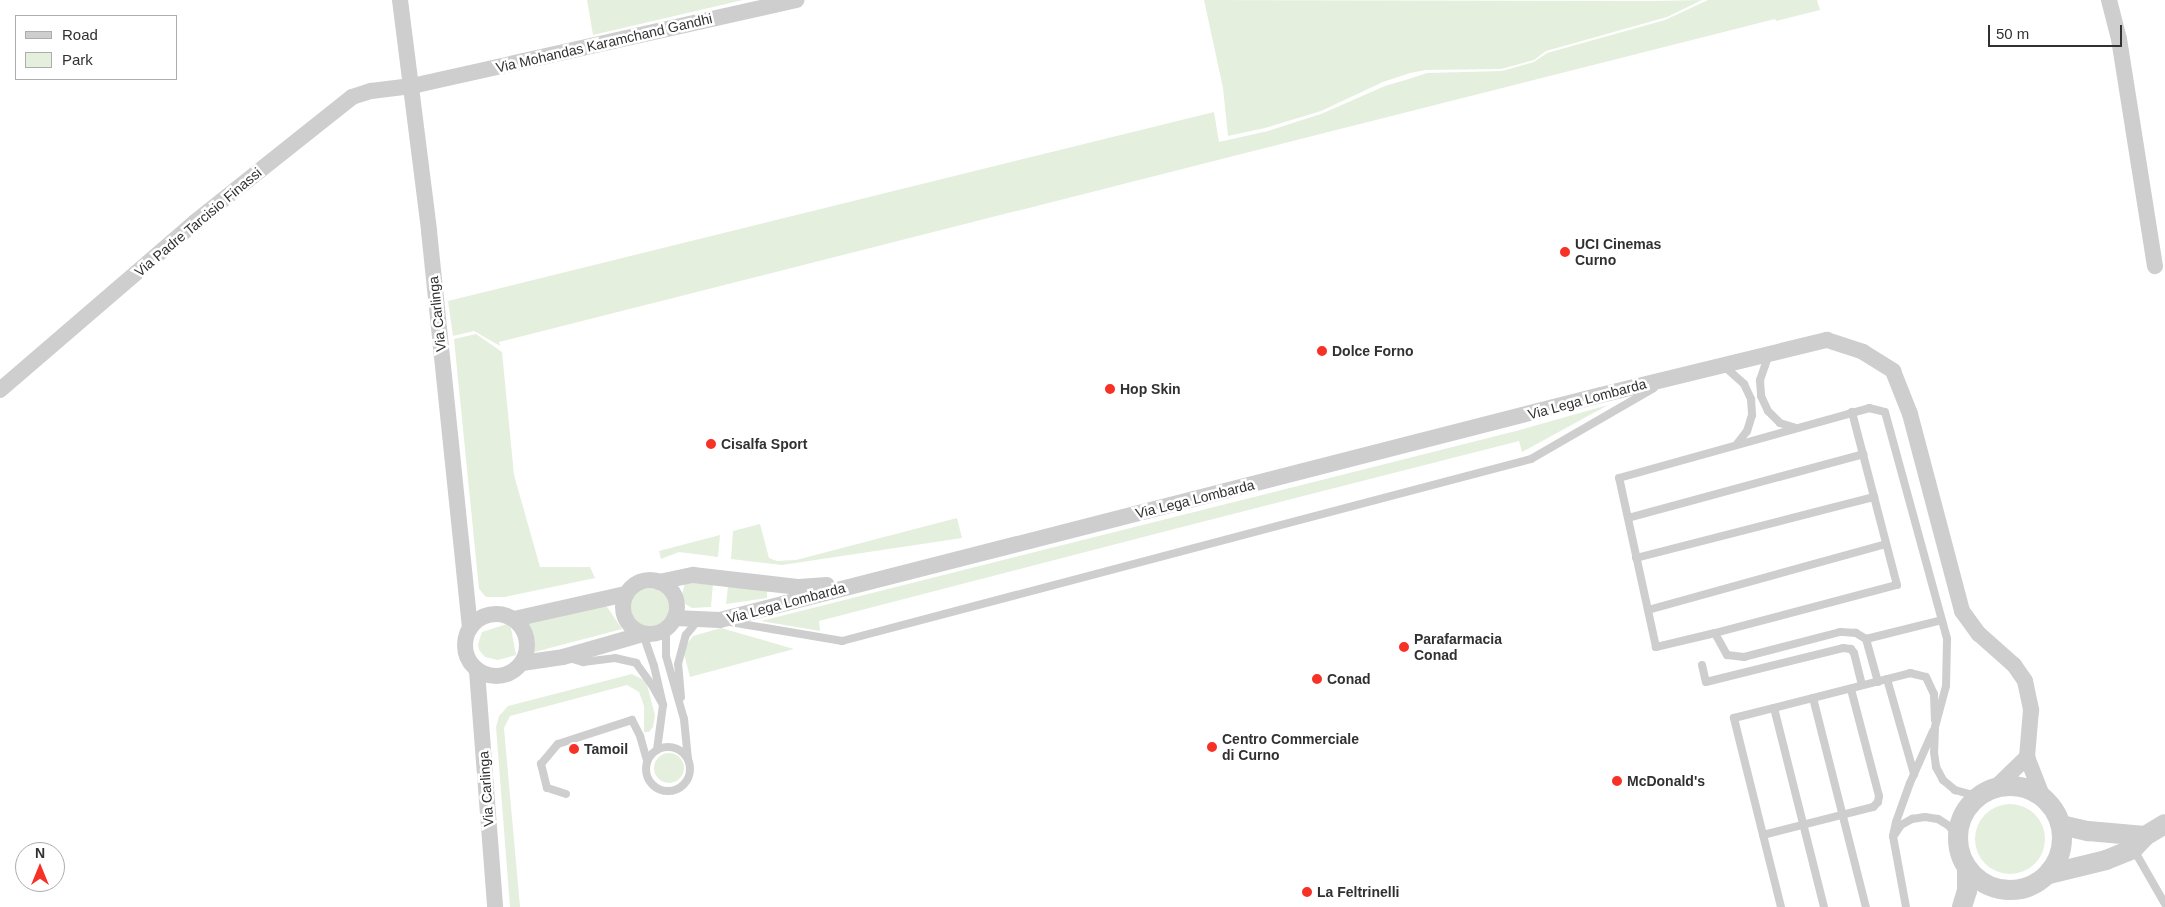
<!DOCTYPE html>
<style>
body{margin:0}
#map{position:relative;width:2165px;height:907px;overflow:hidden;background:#fff;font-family:Helvetica,sans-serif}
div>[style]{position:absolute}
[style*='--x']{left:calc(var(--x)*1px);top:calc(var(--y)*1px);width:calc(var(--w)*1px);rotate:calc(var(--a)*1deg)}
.green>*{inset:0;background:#e5efde}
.round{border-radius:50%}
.service>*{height:8px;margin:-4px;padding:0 4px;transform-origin:4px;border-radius:4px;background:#cecece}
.service>.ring{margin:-4px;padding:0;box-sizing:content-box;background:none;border:8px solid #cecece;border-radius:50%}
.minor>*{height:16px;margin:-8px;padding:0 8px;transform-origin:8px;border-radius:8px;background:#cecece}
.minor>.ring{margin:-8px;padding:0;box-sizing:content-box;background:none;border:16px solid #cecece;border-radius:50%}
.tertiary>*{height:20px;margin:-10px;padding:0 10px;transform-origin:10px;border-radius:10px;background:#cecece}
.tertiary>.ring{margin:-10px;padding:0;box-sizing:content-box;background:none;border:20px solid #cecece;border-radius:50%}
.dots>*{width:14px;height:14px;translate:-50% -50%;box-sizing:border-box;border:2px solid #fff;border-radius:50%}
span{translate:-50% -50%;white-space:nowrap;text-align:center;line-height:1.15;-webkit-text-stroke:5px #fff;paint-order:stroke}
.street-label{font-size:14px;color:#313131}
.poi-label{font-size:14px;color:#313131;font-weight:700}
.left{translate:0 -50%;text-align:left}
.legend{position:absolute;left:15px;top:15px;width:162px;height:65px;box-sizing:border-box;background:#fff;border:1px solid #adadad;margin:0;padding:6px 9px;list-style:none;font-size:15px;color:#313131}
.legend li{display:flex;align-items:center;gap:10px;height:25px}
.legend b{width:25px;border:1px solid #adadad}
.north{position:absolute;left:15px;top:842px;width:50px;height:50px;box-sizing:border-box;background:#fff;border:1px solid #adadad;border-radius:50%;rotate:0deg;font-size:14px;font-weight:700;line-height:20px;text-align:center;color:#313131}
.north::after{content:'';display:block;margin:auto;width:18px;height:22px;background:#f73125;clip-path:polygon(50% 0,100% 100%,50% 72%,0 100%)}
.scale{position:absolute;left:1988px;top:25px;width:134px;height:22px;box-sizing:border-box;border:2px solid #313131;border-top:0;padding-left:6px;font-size:15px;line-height:18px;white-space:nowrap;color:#313131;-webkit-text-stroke:4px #fff;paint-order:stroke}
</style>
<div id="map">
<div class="green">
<i style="clip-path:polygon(587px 0,743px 0,593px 35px)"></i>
<i style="clip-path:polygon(1204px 0,1654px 1px,1702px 0,1667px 17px,1546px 51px,1534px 60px,1501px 69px,1426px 70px,1410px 73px,1383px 82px,1321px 111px,1265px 128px,1228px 136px,1223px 88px)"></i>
<i style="clip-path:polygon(1708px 0,1817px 0,1820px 10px,1776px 21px,1775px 19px,499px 342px,500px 346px,474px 331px,453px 336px,448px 301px,1214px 112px,1219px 142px,1268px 131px,1321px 114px,1385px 86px,1412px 78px,1427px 73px,1502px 71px,1534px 62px,1547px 53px,1665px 20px)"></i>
<i style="clip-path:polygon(476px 334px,502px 352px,514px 475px,540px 567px,590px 567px,595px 578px,505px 597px,486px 597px,479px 589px,454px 339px)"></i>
<i style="clip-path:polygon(1608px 405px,1522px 452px,1519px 441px,1182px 527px,819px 621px,820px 631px,761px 621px,1516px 431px)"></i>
<i style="clip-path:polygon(957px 518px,962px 538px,782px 565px,731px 559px,733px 531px,760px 524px,769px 558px,777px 561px,796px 560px)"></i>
<i style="clip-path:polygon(720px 535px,718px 557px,679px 552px,661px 559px,659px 551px)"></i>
<i style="clip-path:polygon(685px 583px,713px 583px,711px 607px,692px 608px,685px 604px,681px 598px)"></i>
<i style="clip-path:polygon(728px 586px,767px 591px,767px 598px,726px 604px)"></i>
<i class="round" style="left:630px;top:587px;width:40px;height:40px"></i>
<i style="clip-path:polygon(605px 604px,622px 629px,527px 654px,526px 635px,514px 619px)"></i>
<i style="clip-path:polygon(510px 623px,516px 655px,498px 660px,485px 657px,479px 650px,478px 644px,482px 632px)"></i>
<i style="clip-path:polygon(721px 628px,794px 649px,690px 677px,684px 654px,687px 644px,693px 636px)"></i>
<i style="clip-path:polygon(632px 674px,646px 681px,655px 715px,653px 727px,649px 732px,644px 732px,644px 706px,639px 692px,627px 685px,510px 716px,504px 728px,520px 907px,510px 907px,496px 727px,499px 716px,508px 706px)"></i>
<i class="round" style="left:654px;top:753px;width:30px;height:30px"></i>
<i class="round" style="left:1975px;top:804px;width:70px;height:70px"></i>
</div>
<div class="service">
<i style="--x:1769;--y:354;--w:28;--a:109"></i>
<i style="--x:1760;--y:380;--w:16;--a:86"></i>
<i style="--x:1761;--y:396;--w:17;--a:65"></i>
<i style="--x:1768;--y:411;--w:17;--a:45"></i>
<i style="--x:1780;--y:423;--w:17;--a:17"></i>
<i style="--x:1724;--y:366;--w:27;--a:42"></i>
<i style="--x:1744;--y:384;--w:17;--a:65"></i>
<i style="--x:1751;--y:399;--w:16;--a:86"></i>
<i style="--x:1752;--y:415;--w:17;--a:107"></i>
<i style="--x:1747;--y:431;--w:16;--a:128"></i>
<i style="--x:1628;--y:518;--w:244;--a:-15.2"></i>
<i style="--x:1636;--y:558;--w:246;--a:-14.4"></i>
<i style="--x:1648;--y:610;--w:247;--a:-15.5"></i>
<i style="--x:730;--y:622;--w:114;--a:9.6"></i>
<i style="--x:842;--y:641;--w:713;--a:-14.8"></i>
<i style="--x:1531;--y:459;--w:142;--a:-30"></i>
<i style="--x:666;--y:629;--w:27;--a:90"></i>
<i style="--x:666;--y:656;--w:66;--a:74.1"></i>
<i style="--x:684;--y:719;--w:40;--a:84.3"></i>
<i style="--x:1715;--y:633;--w:188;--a:-14.8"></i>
<i style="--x:1897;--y:585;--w:179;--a:-104.6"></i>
<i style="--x:643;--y:634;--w:34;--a:71"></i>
<i style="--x:654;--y:666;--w:40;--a:77"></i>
<i style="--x:663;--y:705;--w:45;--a:97.6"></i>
<i style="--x:1866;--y:639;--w:78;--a:-14"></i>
<i style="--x:569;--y:658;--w:15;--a:16"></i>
<i style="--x:583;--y:662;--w:32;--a:-7"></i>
<i style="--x:615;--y:658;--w:22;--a:13"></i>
<i style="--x:636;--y:663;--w:27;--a:54"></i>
<i style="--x:652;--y:685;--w:23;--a:61"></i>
<i style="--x:1702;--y:665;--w:17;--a:77"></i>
<i style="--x:1706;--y:682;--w:141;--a:-13.9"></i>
<i style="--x:1843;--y:648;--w:8;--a:7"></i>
<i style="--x:1851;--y:649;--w:5;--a:53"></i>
<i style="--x:1854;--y:653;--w:33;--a:76"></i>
<i style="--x:1887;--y:679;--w:99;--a:74.1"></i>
<i style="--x:1878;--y:682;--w:45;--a:-105.6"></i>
<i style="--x:1866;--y:639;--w:12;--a:-149"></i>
<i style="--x:1856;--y:633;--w:16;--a:-176"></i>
<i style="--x:1840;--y:632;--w:99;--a:165.4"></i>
<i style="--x:1744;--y:657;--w:17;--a:-173"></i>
<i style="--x:1727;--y:655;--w:25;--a:-119"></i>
<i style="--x:1715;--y:633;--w:61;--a:166.7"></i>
<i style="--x:1656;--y:647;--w:173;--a:-102.3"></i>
<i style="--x:1619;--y:478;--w:260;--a:-15.6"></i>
<i style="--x:1869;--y:408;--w:16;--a:14"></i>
<i style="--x:1885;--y:412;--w:235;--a:74.7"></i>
<i style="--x:1947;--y:639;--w:47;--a:91.2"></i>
<i style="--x:1946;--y:686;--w:42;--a:105"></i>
<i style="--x:1935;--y:727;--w:25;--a:92"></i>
<i style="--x:1934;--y:752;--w:15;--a:82"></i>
<i style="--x:1936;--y:767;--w:15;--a:62"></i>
<i style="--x:1943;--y:780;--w:16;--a:40"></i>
<i style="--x:1955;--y:790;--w:15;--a:16"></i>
<i style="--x:1969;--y:794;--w:15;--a:-4"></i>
<i style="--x:681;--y:697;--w:33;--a:-95"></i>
<i style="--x:678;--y:664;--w:30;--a:-75"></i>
<i style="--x:686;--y:635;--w:19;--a:-51"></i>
<i style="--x:1813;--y:698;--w:216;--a:75.8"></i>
<i style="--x:1774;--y:708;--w:205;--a:75.9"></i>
<i class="ring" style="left:646px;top:747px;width:36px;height:36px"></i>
<i style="--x:566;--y:794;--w:20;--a:-162"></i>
<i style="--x:547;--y:788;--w:25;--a:-104"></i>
<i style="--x:541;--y:764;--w:26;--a:-50"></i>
<i style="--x:558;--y:744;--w:78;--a:-18"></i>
<i style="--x:632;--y:720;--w:18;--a:63"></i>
<i style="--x:640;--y:736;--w:26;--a:74"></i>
<i style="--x:1895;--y:834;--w:11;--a:-56"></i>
<i style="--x:1901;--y:825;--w:13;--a:-29"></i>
<i style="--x:1912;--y:819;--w:13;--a:-9"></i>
<i style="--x:1925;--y:817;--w:13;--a:9"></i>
<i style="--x:1938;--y:819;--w:13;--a:32"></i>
<i style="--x:1949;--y:826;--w:13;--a:51"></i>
<i style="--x:1763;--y:835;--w:114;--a:-14.3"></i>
<i style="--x:1873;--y:807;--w:7;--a:-45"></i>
<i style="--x:1878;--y:802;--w:6;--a:-81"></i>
<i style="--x:1879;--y:796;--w:111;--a:-104.7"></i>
<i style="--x:2134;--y:850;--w:62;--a:60.1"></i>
<i style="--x:1781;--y:907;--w:195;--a:-104"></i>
<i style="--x:1734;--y:718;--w:182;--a:-14.3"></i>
<i style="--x:1910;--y:673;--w:16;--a:14"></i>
<i style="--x:1926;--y:677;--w:19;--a:65"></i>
<i style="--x:1934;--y:694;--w:26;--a:88"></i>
<i style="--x:1906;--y:907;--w:72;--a:-100.4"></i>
<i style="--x:1893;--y:836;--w:14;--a:-78"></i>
<i style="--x:1896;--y:822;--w:41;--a:-70.3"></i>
<i style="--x:1910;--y:783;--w:57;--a:-66.1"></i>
</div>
<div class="minor">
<i style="--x:400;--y:0;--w:233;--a:82.8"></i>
<i style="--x:429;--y:231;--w:399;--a:84.1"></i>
<i style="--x:2109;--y:0;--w:40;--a:75.6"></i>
<i style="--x:2119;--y:39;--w:230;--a:81"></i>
<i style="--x:0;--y:390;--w:257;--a:-40.7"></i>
<i style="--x:195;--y:222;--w:201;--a:-38.5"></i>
<i style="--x:352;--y:97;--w:20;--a:-18"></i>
<i style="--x:371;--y:91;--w:41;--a:-7"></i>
<i style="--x:412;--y:86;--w:394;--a:-12.6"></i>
<i class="ring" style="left:623px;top:580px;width:38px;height:38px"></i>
<i style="--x:659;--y:582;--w:35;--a:-12"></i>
<i style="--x:693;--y:575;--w:107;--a:6.5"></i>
<i style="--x:799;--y:587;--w:28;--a:-4"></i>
<i class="ring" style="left:465px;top:614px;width:46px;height:46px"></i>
<i style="--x:675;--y:618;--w:45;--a:2.5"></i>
<i style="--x:720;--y:620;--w:909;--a:-14.33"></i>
<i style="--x:1601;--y:395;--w:233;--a:-13.7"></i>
<i style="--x:1827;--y:340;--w:38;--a:18"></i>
<i style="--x:1863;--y:352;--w:36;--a:32"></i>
<i style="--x:1893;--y:371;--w:46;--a:68.4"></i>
<i style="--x:1910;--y:414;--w:204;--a:75.2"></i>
<i style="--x:1962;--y:611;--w:29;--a:54"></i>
<i style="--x:1979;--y:634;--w:47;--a:41.5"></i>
<i style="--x:2014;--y:665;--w:19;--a:55"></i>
<i style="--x:2025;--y:681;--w:30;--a:78"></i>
<i style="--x:2031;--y:710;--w:47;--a:94.9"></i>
<i style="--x:2027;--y:757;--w:44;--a:68.7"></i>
<i style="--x:514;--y:619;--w:115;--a:-12.6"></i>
<i style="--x:522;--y:663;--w:41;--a:-8.3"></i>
<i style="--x:563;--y:657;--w:83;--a:-16"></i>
<i style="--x:477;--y:671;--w:237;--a:85.6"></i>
<i style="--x:1995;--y:788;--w:45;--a:-44.1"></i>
</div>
<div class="tertiary">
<i class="ring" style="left:1958px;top:786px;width:84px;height:84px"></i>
<i style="--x:2061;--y:825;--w:28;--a:13"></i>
<i style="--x:2088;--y:831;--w:57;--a:5"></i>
<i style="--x:2049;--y:874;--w:59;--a:-13.8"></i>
<i style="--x:2106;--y:860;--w:29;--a:-22"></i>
<i style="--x:2133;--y:849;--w:18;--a:-47"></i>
<i style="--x:2145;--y:836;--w:23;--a:-31"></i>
<i style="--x:1962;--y:907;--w:17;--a:-73"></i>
<i style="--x:1967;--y:891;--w:22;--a:-90"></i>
</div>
<div class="dots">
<i style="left:1565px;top:252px;background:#f73125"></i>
<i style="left:1322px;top:351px;background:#f73125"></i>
<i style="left:1110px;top:389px;background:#f73125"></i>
<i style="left:711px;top:444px;background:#f73125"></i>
<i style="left:1404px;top:647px;background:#f73125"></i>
<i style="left:1317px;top:679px;background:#f73125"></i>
<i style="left:1212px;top:747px;background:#f73125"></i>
<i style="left:574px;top:749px;background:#f73125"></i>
<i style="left:1617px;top:781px;background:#f73125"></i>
<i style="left:1307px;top:892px;background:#f73125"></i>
</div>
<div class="street-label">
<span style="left:604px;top:43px;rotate:-13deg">Via Mohandas Karamchand Gandhi</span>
<span style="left:198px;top:222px;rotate:-40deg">Via Padre Tarcisio Finassi</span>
<span style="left:437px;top:314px;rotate:-96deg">Via Carlinga</span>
<span style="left:1587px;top:399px;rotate:-15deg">Via Lega Lombarda</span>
<span style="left:1195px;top:499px;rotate:-14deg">Via Lega Lombarda</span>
<span style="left:786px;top:603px;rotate:-15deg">Via Lega Lombarda</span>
<span style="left:486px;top:789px;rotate:-94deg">Via Carlinga</span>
</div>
<div class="poi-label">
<span class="left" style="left:1575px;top:252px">UCI Cinemas<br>Curno</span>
<span class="left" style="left:1332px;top:351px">Dolce Forno</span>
<span class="left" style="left:1120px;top:389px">Hop Skin</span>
<span class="left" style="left:721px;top:444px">Cisalfa Sport</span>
<span class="left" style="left:1414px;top:647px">Parafarmacia<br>Conad</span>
<span class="left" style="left:1327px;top:679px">Conad</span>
<span class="left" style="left:1222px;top:747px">Centro Commerciale<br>di Curno</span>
<span class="left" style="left:584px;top:749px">Tamoil</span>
<span class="left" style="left:1627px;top:781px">McDonald's</span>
<span class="left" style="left:1317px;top:892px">La Feltrinelli</span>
</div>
<ul class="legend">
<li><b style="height:6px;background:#cecece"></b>Road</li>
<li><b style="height:14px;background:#e5efde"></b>Park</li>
</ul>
<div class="north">N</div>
<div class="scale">50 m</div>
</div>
